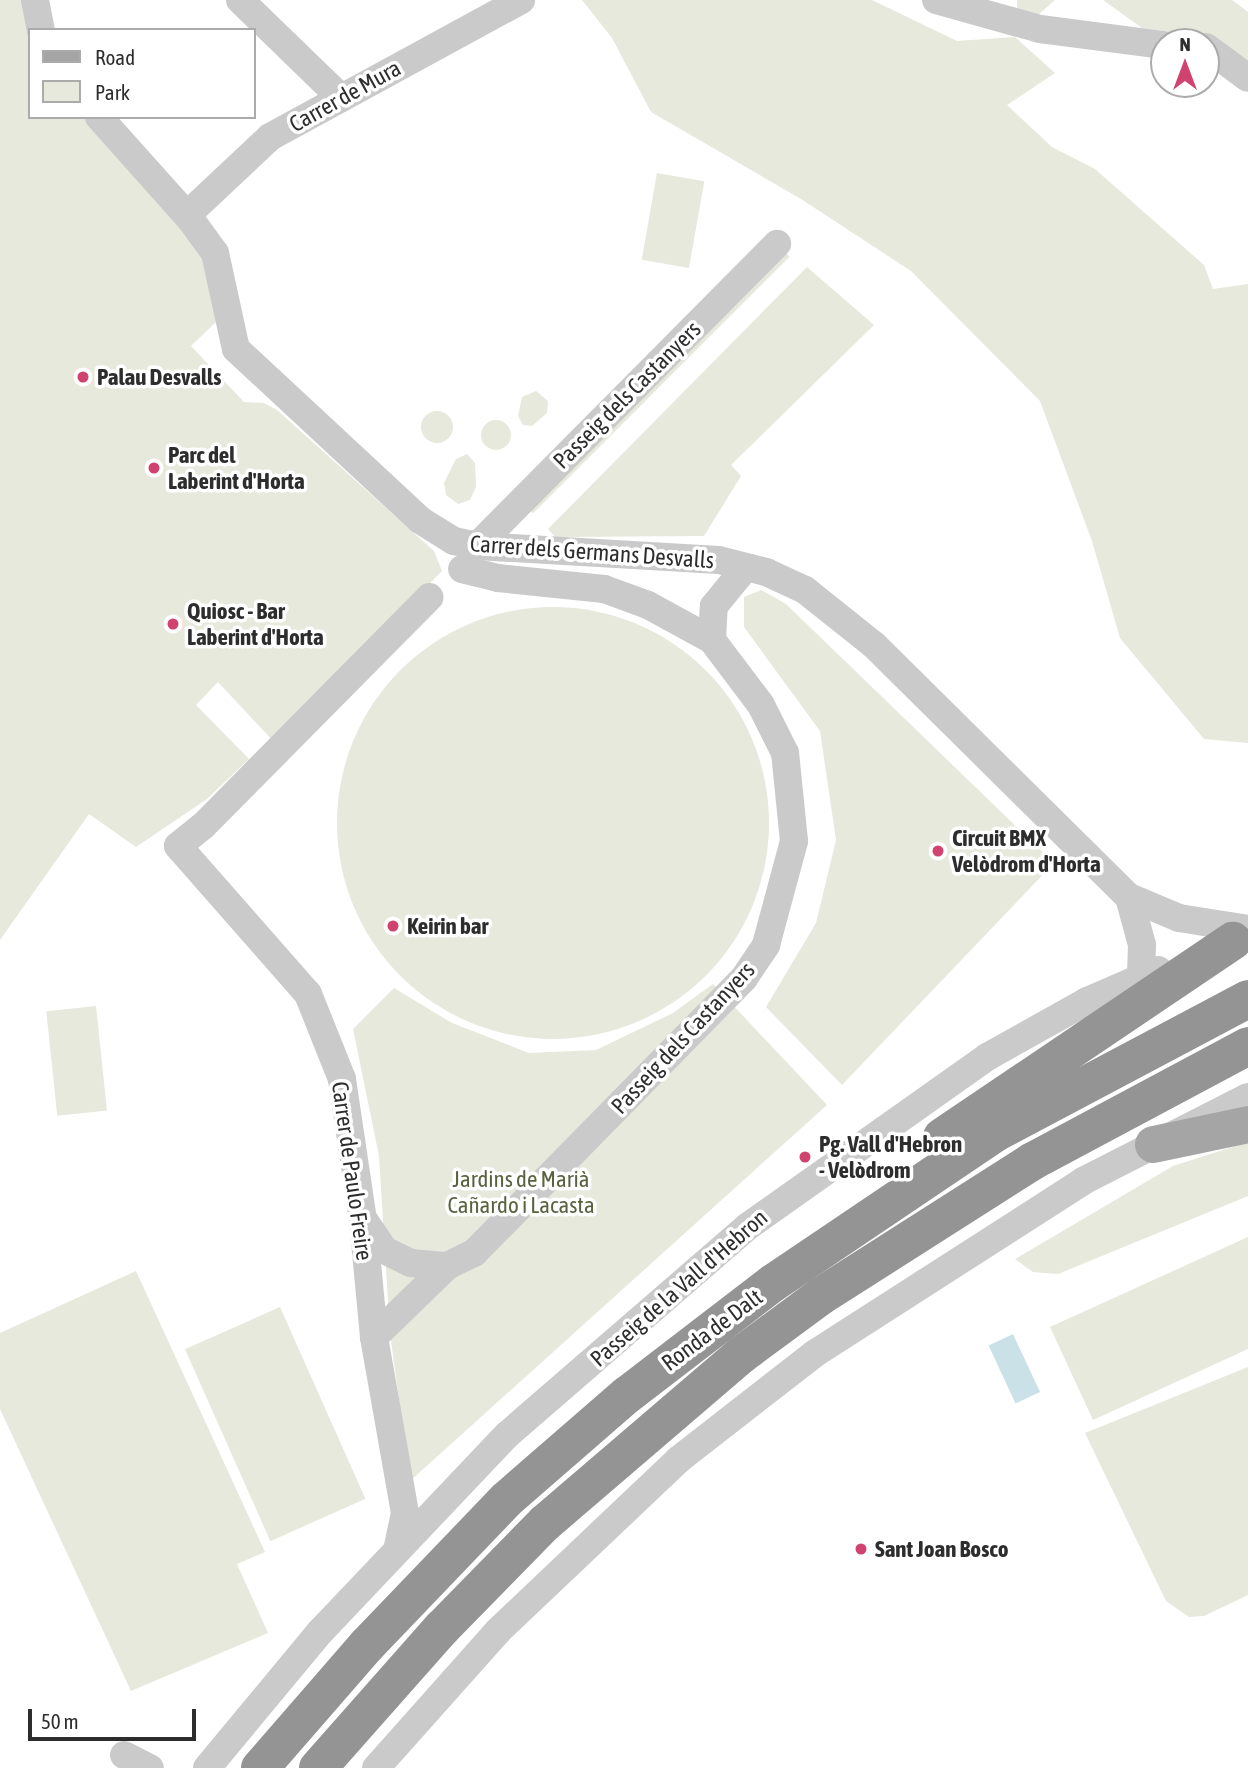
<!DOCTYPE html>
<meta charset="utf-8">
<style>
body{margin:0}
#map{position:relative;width:1248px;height:1768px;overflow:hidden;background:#fff;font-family:"Asap Condensed",sans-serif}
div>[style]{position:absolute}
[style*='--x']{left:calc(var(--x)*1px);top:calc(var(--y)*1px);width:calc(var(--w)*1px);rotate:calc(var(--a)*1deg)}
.green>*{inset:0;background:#e6e9dc;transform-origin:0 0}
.round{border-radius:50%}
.water>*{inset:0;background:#cae2e7;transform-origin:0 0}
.minor>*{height:28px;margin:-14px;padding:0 14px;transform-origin:14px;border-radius:14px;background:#cacaca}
.major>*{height:37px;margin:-18.5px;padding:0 18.5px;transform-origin:18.5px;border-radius:18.5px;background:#a5a5a5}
.highway>*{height:38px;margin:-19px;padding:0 19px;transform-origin:19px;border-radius:19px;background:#949494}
.dots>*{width:19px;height:19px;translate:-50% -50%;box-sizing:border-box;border:4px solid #fff;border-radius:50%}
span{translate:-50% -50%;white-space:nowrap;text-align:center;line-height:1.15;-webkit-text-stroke:7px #fff;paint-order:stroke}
.street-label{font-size:23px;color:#2d2d2d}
.poi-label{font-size:23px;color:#2d2d2d;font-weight:700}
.left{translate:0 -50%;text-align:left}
.park-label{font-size:23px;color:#596340}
.legend{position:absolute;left:28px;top:28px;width:228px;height:91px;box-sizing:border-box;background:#fff;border:2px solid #ababab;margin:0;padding:9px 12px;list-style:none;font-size:21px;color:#2d2d2d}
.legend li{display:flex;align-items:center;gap:14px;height:35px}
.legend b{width:35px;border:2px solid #ababab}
.north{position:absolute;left:1150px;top:28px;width:70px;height:70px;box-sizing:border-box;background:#fff;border:2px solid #ababab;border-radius:50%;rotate:0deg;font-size:19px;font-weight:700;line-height:28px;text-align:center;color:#2d2d2d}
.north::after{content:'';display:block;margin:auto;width:24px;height:32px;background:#d0436f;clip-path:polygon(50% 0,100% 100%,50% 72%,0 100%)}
.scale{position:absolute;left:28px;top:1709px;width:168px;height:32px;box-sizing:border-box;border:4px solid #2d2d2d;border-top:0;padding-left:9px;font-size:21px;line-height:24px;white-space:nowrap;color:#2d2d2d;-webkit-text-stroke:5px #fff;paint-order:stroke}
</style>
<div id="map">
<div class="green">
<i style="clip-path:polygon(0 0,28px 0,30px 117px,87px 117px,207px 256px,216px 322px,191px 346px,244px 402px,264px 403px,277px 410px,434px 551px,442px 571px,274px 742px,218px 682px,196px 705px,249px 759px,207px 799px,136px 847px,89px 814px,0 940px)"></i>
<i style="clip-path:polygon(582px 0,872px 0,957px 41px,1015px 37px,1055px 73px,1007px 105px,1052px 147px,1095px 169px,1204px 265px,1213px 289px,1248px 284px,1248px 743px,1204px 739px,1120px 638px,1092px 541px,1040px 401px,911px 271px,801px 199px,651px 112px,612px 38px)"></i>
<i style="clip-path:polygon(1017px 0,1055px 0,1038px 15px,1017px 18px)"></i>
<i style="clip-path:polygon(1103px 0,1232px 0,1248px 12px,1248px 64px,1206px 37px,1142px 28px)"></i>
<i style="left:657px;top:173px;width:48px;height:88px;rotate:10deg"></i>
<i style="left:784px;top:251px;width:8px;height:363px;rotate:45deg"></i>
<i style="clip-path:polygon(807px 267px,874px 325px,731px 465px,741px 476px,704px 536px,555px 537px,548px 529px)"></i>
<i style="clip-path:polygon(536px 391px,548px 401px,547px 413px,532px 426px,523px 425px,518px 416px,522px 397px)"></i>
<i class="round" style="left:421px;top:411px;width:32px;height:32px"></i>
<i class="round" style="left:481px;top:420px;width:30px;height:30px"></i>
<i style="clip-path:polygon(467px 454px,475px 463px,476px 487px,470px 500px,458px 504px,446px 495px,444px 483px,456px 459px)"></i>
<i style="clip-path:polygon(761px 590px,786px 604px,1054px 863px,842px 1085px,766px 1007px,816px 923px,836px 840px,820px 731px,744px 627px,744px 597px)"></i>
<i class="round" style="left:337px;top:607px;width:432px;height:432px"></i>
<i style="clip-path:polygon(713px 984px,827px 1105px,410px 1481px,390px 1333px,379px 1156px,353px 1029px,394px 988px,452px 1023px,529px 1053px,596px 1050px,673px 1013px)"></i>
<i style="left:96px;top:1006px;width:105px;height:50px;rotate:84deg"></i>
<i style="clip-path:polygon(1248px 1142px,1248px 1196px,1058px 1274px,1033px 1272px,1015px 1259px,1173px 1166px)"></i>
<i style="clip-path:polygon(1248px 1237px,1248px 1349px,1093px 1420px,1050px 1327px)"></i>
<i style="clip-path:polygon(136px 1271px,265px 1552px,237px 1564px,268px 1633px,131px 1691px,0 1409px,0 1333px)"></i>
<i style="left:280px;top:1307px;width:210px;height:104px;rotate:66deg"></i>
<i style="clip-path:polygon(1248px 1367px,1248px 1595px,1204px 1616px,1189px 1617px,1166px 1601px,1085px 1433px)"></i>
</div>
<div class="water">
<i style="left:1013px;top:1334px;width:64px;height:27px;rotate:65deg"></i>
</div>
<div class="minor">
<i style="--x:35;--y:0;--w:31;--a:79"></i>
<i style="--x:240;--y:0;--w:141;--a:44.1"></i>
<i style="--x:936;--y:0;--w:108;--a:15.6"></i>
<i style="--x:1040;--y:29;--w:125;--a:7.4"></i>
<i style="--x:1206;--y:47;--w:52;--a:36.4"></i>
<i style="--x:99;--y:117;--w:138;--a:48.2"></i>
<i style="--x:191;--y:220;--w:41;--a:54"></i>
<i style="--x:215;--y:253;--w:98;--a:77.7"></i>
<i style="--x:236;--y:349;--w:251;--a:42.9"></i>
<i style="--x:420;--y:520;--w:40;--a:32"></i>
<i style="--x:454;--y:541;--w:24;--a:12"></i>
<i style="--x:477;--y:546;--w:242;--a:3.3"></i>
<i style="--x:719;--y:560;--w:49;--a:14.3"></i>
<i style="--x:766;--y:572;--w:43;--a:24.8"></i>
<i style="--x:805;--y:590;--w:88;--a:38.6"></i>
<i style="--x:874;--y:645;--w:359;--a:44.7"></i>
<i style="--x:1129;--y:897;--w:50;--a:74.8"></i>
<i style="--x:1142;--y:945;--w:33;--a:92"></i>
<i style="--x:187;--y:215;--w:114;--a:-43.2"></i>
<i style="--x:270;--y:137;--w:286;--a:-28.6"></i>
<i style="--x:477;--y:546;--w:426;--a:-45.2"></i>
<i style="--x:712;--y:640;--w:34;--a:-87"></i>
<i style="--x:714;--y:606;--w:49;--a:-50.8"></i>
<i style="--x:1129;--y:897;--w:54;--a:22.8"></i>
<i style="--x:1179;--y:918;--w:70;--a:9.1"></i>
<i style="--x:364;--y:1220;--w:36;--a:56"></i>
<i style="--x:384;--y:1250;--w:30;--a:26"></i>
<i style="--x:411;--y:1263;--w:36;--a:5"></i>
<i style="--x:374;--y:1337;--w:102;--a:-44.2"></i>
<i style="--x:447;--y:1266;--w:30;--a:-26"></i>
<i style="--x:474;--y:1253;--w:385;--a:-45.5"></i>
<i style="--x:744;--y:978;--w:40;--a:-56"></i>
<i style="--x:766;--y:945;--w:108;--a:-74.9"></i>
<i style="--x:794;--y:841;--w:88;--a:-95.8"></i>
<i style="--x:785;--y:753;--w:54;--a:-116.6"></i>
<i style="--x:761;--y:705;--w:81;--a:-127"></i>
<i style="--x:712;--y:640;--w:73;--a:-151.3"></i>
<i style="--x:648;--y:605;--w:47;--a:-160"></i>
<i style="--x:604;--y:589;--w:107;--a:-174.1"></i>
<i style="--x:498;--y:578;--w:37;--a:-166"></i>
<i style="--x:398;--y:1546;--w:34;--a:-78"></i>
<i style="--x:405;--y:1513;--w:179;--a:-100"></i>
<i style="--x:374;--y:1337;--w:118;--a:-95.4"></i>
<i style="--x:363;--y:1220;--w:143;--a:-98.5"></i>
<i style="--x:342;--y:1079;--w:92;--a:-111.8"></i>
<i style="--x:308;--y:994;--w:197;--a:-131.3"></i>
<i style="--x:178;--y:846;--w:32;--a:-39"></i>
<i style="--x:203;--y:826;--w:322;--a:-45.3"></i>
<i style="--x:124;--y:1755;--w:29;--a:27"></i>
<i style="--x:207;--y:1768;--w:177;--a:-50.3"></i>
<i style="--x:320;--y:1632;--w:272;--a:-46.5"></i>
<i style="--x:507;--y:1435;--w:318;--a:-40.9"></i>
<i style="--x:747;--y:1227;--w:294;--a:-35.3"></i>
<i style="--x:987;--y:1057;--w:115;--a:-29.2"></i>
<i style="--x:1087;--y:1001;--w:78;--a:-23.3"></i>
<i style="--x:376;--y:1768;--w:183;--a:-48.3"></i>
<i style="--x:498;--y:1631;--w:248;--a:-43.5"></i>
<i style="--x:678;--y:1460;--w:172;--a:-37.9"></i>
<i style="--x:814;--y:1354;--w:320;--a:-32.7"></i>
<i style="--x:1083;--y:1181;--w:185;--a:-27"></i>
</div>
<div class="major">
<i style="--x:1153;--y:1144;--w:97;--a:-11.9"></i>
</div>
<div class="highway">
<i style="--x:942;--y:1137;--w:351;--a:-34"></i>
<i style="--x:260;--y:1768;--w:163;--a:-49"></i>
<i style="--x:367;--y:1645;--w:201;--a:-46.2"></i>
<i style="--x:506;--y:1500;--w:160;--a:-41"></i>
<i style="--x:627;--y:1395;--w:184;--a:-37.5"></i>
<i style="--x:773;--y:1283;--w:270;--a:-34"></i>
<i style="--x:997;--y:1132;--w:284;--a:-27.9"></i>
<i style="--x:318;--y:1768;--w:187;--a:-48.5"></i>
<i style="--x:442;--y:1628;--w:147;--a:-45.6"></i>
<i style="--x:545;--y:1523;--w:258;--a:-40.6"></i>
<i style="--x:741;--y:1355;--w:99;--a:-36.4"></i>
<i style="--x:821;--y:1296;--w:251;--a:-32.5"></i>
<i style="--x:1033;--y:1161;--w:244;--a:-28.1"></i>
</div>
<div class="dots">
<i style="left:83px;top:377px;background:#d0436f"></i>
<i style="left:154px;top:468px;background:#d0436f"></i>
<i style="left:173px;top:624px;background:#d0436f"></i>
<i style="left:938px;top:851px;background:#d0436f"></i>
<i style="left:393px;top:926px;background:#d0436f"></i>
<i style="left:805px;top:1157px;background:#d0436f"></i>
<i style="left:861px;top:1549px;background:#d0436f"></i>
</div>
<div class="street-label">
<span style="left:345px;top:96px;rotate:-29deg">Carrer de Mura</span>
<span style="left:627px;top:395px;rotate:-45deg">Passeig dels Castanyers</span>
<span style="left:592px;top:552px;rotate:4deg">Carrer dels Germans Desvalls</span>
<span style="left:683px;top:1038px;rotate:-47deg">Passeig dels Castanyers</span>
<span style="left:352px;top:1171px;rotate:82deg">Carrer de Paulo Freire</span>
<span style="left:679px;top:1288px;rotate:-41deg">Passeig de la Vall d'Hebron</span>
<span style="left:712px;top:1330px;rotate:-37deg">Ronda de Dalt</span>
</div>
<div class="poi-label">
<span class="left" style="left:97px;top:377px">Palau Desvalls</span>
<span class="left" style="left:168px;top:468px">Parc del<br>Laberint d'Horta</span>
<span class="left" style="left:187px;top:624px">Quiosc - Bar<br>Laberint d'Horta</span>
<span class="left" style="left:952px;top:851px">Circuit BMX<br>Velòdrom d'Horta</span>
<span class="left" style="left:407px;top:926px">Keirin bar</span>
<span class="left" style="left:819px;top:1157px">Pg. Vall d'Hebron<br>- Velòdrom</span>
<span class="left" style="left:875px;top:1549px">Sant Joan Bosco</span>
</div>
<div class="park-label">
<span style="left:521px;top:1192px">Jardins de Marià<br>Cañardo i Lacasta</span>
</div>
<ul class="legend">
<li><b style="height:9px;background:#a5a5a5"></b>Road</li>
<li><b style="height:19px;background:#e6e9dc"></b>Park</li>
</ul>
<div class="north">N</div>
<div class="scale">50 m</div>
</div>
